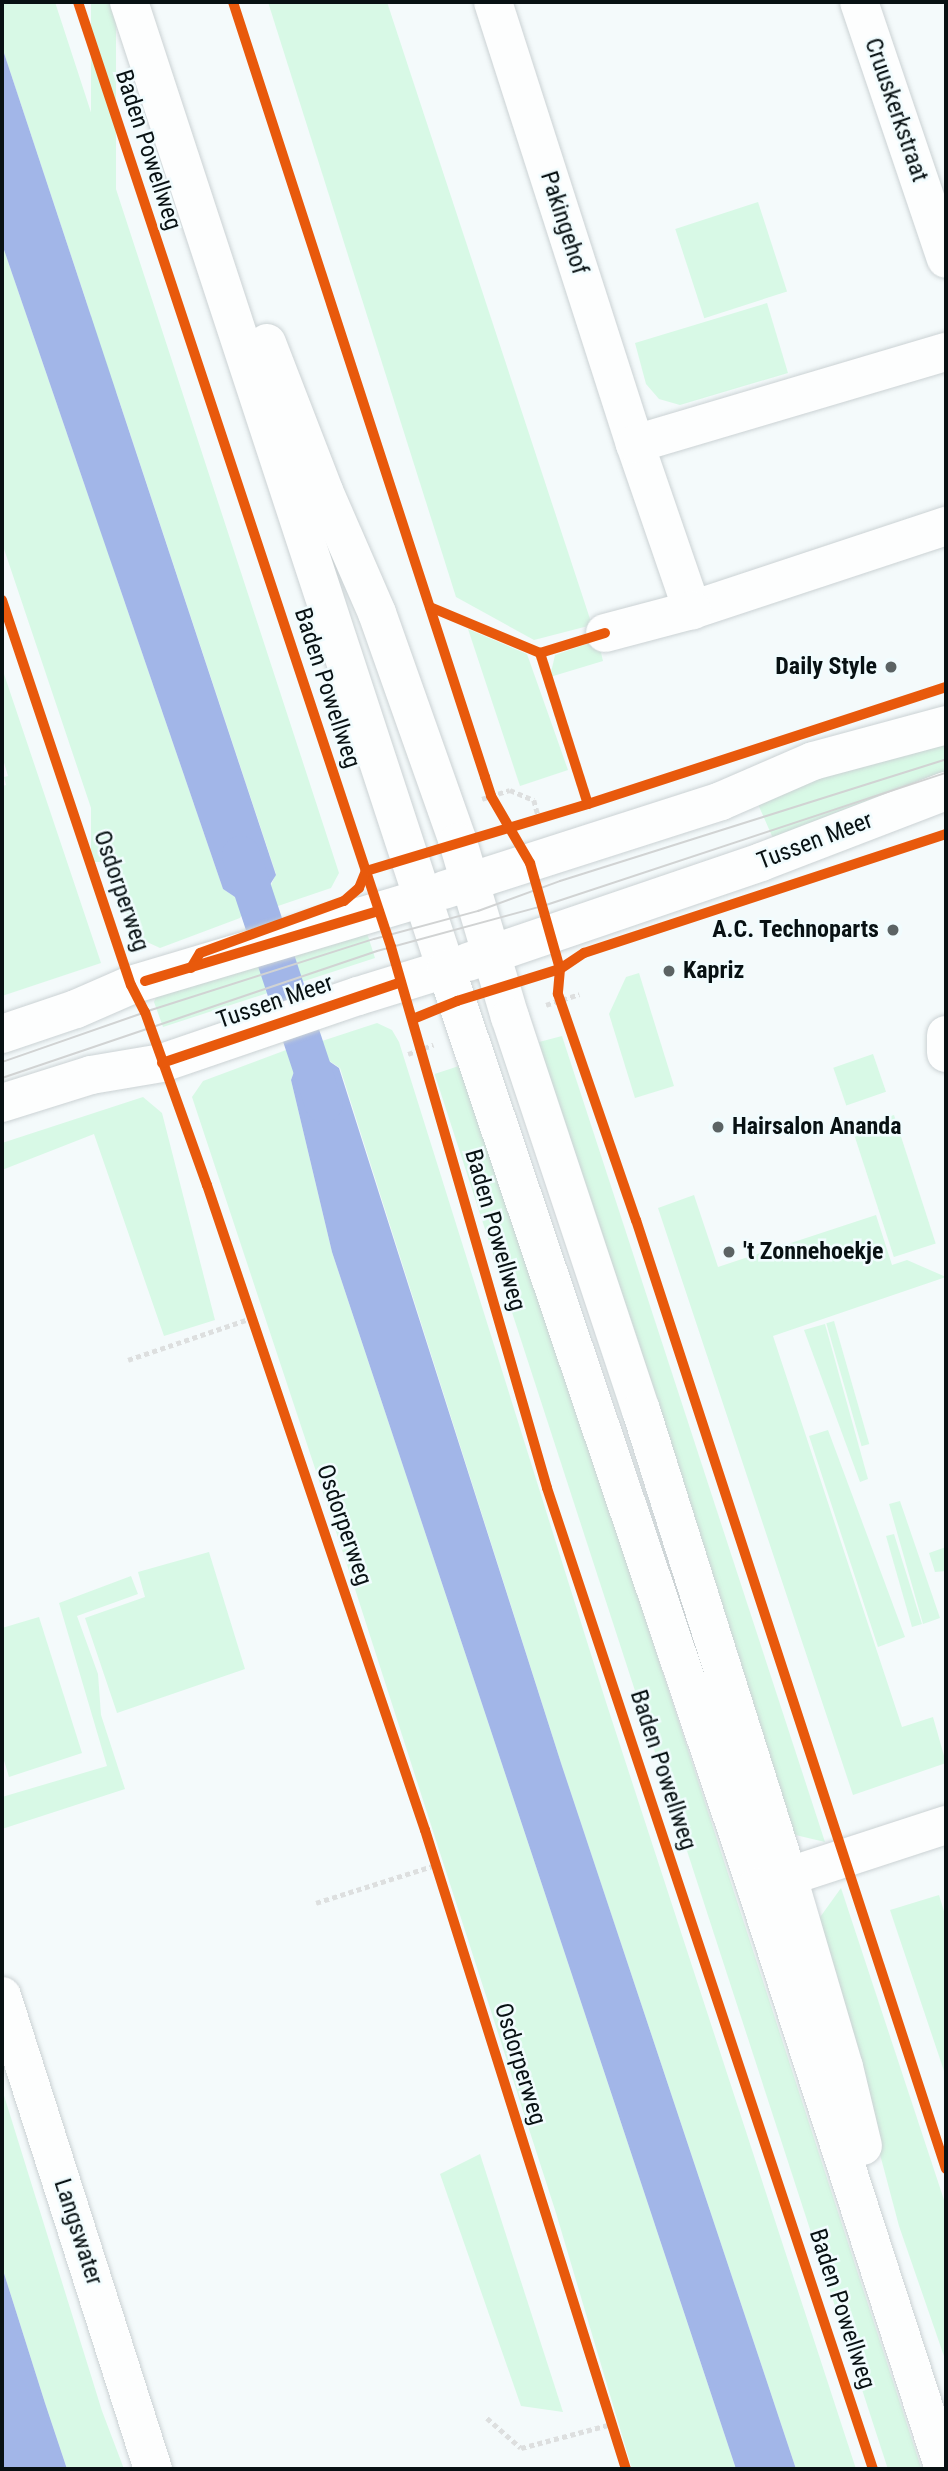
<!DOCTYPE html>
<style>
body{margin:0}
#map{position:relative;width:948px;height:2471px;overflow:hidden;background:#f4fafb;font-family:"Roboto Condensed",sans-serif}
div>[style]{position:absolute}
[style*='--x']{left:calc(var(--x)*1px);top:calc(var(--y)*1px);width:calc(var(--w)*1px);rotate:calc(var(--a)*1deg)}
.green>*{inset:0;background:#d8f9e6;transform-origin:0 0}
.water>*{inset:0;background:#a2b6e8}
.canal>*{height:38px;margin:-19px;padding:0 19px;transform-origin:19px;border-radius:19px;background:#a2b6e8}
.path>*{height:4.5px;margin-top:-2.25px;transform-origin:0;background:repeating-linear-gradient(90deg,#dddfdf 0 5px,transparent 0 8.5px)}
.roads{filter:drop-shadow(0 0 2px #cbd2d4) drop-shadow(0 0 2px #cbd2d4)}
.street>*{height:38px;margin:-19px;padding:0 19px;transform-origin:19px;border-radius:19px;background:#fdfefe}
.secondary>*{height:38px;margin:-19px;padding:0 19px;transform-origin:19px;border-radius:19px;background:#fdfefe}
.tram>*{height:2px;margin:-1px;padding:0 1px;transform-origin:1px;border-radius:1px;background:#d1d3d3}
.cycleway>*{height:10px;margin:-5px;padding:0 5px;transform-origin:5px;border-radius:5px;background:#e8590c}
.dots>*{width:19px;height:19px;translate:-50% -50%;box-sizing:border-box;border:4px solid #f1fcfe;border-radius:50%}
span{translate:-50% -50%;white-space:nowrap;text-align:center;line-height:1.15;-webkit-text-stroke:5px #f1fcfe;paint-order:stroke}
.street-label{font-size:24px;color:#081113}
.poi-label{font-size:24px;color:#081113;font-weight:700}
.right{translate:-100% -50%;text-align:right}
.left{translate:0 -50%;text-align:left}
.frame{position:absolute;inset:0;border:4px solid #081113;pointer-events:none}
</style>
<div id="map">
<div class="green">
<i style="clip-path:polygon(2px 2px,55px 2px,339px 873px,331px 888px,278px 906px,265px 898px,276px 874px,2px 47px)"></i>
<i style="left:91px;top:2px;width:25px;height:860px"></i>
<i style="clip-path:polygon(268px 2px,387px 2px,592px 625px,534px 640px,456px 597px)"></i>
<i style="left:758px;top:202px;width:94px;height:87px;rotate:72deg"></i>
<i style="clip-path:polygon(2px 244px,223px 889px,247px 905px,240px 918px,160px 948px,134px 936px,2px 543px)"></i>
<i style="clip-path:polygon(767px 303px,788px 373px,680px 405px,659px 399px,646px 384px,635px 343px)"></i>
<i style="clip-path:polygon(468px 629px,527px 654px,568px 770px,520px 786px)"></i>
<i style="clip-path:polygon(598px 640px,603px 661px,550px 677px,555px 655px)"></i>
<i style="clip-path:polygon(2px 668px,101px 963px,2px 996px,2px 786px,6px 785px,4px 777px,8px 776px,2px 756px)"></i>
<i style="clip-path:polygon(946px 738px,946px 778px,778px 842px,772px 836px,757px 802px,748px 799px)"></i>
<i style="clip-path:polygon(367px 933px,375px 958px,163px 1027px,154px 1002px,158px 992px)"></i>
<i style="clip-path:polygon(639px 973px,674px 1086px,635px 1098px,609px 1014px,626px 977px)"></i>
<i style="clip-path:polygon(377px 1023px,392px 1030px,399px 1042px,605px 1699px,856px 2469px,796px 2469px,561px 1763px,340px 1068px,317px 1053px,322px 1041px)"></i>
<i style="clip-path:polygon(562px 1036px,825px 1842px,787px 1833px,610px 1293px,539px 1042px)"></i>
<i style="clip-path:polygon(286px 1050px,299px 1058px,291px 1080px,332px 1252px,736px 2469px,632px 2469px,556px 2213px,354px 1586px,192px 1097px,203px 1081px)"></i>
<i style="left:873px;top:1054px;width:40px;height:42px;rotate:71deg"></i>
<i style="left:465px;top:1064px;width:1481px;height:32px;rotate:72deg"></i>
<i style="clip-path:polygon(143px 1097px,162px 1113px,215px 1320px,164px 1336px,94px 1134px,2px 1170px,2px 1143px)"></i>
<i style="left:894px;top:1115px;width:135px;height:44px;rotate:72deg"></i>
<i style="clip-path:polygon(694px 1195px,718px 1267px,876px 1215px,892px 1265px,907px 1260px,946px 1277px,773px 1336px,902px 1727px,933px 1717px,946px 1763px,853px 1795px,658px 1208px)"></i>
<i style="left:834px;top:1321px;width:128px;height:8px;rotate:74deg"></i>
<i style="clip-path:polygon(825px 1324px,868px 1479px,860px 1482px,804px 1330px)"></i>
<i style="clip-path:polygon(828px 1430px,905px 1637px,878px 1647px,809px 1436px)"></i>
<i style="clip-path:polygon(900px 1501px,940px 1618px,923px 1624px,889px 1504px)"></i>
<i style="clip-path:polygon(894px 1534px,922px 1624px,912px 1627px,886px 1536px)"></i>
<i style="clip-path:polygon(946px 1547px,946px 1571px,935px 1572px,929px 1553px)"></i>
<i style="clip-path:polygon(209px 1552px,245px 1669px,117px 1713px,85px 1618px,145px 1597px,138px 1572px)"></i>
<i style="clip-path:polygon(131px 1576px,138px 1594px,77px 1616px,98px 1674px,101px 1715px,125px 1789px,2px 1829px,2px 1797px,107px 1766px,59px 1603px)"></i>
<i style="clip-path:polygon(39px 1617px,82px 1753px,9px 1777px,2px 1754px,2px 1628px)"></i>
<i style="clip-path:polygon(841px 1888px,946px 2206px,946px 2362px,899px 2226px,818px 1920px)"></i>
<i style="clip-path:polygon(939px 1895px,946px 1918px,946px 2077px,890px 1910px)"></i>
<i style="clip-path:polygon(2px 2089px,102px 2411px,124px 2469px,67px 2469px,45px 2403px,2px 2267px)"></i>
<i style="clip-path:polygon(480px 2154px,563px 2412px,521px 2406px,440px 2174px)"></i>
</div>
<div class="water">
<i style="clip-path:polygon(2px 47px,276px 875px,258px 904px,247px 905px,223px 889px,2px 244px)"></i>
<i style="clip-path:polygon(317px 1053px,339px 1068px,561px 1763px,796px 2469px,736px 2469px,332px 1252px,291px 1080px,299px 1058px)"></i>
<i style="clip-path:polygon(2px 2267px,45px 2403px,67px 2469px,2px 2469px)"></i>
</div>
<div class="canal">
<i style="--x:241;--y:855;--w:262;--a:71.6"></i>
</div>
<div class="path">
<i style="--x:482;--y:799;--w:29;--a:-18"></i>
<i style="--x:510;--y:790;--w:26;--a:23"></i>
<i style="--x:534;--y:800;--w:20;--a:75"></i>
<i style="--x:546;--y:1005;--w:35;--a:-18"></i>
<i style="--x:408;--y:1054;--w:27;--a:-20"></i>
<i style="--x:128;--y:1360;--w:131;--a:-18.7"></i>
<i style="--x:316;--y:1903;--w:126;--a:-17.6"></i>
<i style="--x:487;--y:2418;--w:45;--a:41.4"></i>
<i style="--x:521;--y:2448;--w:94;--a:-14.8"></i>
</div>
<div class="roads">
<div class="street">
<i style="--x:493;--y:2;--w:464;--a:72.2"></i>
<i style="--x:635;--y:444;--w:176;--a:71"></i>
<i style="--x:692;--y:610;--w:268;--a:-18.3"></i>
<i style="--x:859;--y:2;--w:271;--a:71.3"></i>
<i style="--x:635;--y:444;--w:324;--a:-16.5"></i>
<i style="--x:605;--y:633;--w:90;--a:-14.8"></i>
<i style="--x:2;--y:1034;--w:78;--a:-18.7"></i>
<i style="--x:76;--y:1009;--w:60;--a:-23.6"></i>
<i style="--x:131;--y:985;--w:304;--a:-16.6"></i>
<i style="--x:946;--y:1035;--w:18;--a:90"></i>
<i style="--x:2;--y:1103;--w:93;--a:-17.5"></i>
<i style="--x:91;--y:1075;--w:72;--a:-9.6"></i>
<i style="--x:162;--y:1063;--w:207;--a:-18.9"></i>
<i style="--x:358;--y:996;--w:92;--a:-17.1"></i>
<i style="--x:756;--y:1887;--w:200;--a:-18.1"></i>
<i style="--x:2;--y:1996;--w:497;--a:72.3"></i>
</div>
<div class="secondary">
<i style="--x:129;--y:2;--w:1018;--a:71.85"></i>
<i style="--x:446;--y:969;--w:969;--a:71.34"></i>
<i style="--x:756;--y:1887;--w:612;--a:72.1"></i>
<i style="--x:267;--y:343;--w:159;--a:68.9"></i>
<i style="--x:324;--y:491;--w:133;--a:66.5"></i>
<i style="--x:377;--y:613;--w:243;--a:70.5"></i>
<i style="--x:458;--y:842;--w:183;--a:73.5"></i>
<i style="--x:510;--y:1017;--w:414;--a:71.6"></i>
<i style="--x:641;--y:1410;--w:490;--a:72.5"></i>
<i style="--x:788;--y:1877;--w:198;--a:73.6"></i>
<i style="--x:844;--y:2067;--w:81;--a:76.5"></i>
<i style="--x:444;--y:890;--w:291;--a:-17.8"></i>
<i style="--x:721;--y:801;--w:100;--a:-23.5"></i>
<i style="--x:813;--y:761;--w:138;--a:-15.1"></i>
<i style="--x:468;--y:962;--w:310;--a:-18.8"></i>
<i style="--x:761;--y:862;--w:198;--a:-21"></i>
</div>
</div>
<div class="tram">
<i style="--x:2;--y:1062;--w:158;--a:-19.2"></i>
<i style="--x:151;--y:1010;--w:234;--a:-17.7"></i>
<i style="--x:374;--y:939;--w:108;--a:-15.1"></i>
<i style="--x:478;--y:911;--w:87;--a:-20.1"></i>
<i style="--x:560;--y:881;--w:405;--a:-17.5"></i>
<i style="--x:2;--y:1078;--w:396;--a:-18.7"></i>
<i style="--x:377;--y:951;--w:172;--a:-15.2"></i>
<i style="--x:543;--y:906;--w:424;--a:-18.3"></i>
</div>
<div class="cycleway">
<i style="--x:78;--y:2;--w:995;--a:71.67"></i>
<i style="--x:391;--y:947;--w:563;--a:73.91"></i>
<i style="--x:547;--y:1488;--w:1034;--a:71.62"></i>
<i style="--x:233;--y:2;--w:815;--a:71.99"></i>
<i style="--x:485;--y:777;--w:20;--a:72"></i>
<i style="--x:491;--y:796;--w:78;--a:59.8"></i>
<i style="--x:530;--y:863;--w:110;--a:74.2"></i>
<i style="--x:560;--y:969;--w:25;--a:95"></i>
<i style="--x:558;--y:994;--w:239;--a:71"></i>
<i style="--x:636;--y:1220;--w:998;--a:71.91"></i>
<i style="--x:2;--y:600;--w:406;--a:71.5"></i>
<i style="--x:131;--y:985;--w:30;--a:63"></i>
<i style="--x:145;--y:1012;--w:184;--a:70.3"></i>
<i style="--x:207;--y:1185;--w:681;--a:71.33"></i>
<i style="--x:425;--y:1830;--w:670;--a:72.54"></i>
<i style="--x:430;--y:607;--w:119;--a:22.7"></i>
<i style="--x:540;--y:653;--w:68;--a:-17.1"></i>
<i style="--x:540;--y:653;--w:158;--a:72.4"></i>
<i style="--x:191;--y:968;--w:17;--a:-59"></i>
<i style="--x:200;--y:953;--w:153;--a:-19.9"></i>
<i style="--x:344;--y:901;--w:20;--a:-41"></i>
<i style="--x:359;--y:888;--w:18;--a:-68"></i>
<i style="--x:366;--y:871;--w:232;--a:-16.8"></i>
<i style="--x:588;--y:804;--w:377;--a:-18.1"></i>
<i style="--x:145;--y:981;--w:244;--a:-16.7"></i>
<i style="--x:413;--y:1019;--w:48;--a:-22.2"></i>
<i style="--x:457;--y:1001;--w:108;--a:-17.3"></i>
<i style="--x:560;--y:969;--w:29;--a:-34"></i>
<i style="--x:584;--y:953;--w:381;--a:-18.2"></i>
<i style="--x:162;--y:1063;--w:252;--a:-18.7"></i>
</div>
<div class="dots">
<i style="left:891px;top:667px;background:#5b6364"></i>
<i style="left:893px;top:930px;background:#5b6364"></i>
<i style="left:669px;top:971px;background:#5b6364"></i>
<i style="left:718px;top:1127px;background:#5b6364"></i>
<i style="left:729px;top:1252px;background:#5b6364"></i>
</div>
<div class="street-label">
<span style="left:896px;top:110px;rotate:71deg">Cruuskerkstraat</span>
<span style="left:148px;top:150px;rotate:72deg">Baden Powellweg</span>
<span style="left:564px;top:223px;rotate:72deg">Pakingehof</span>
<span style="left:327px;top:688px;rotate:72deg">Baden Powellweg</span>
<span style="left:815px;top:841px;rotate:-21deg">Tussen Meer</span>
<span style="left:121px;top:891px;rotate:71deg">Osdorperweg</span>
<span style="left:275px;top:1002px;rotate:-19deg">Tussen Meer</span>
<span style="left:495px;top:1230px;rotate:74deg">Baden Powellweg</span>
<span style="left:344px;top:1525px;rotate:71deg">Osdorperweg</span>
<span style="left:663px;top:1770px;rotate:72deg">Baden Powellweg</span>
<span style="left:520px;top:2064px;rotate:73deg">Osdorperweg</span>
<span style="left:78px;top:2232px;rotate:72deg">Langswater</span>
<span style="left:842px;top:2309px;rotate:72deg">Baden Powellweg</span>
</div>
<div class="poi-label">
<span class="right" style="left:877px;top:667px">Daily Style</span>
<span class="right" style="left:879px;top:930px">A.C. Technoparts</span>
<span class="left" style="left:683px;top:971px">Kapriz</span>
<span class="left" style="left:732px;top:1127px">Hairsalon Ananda</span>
<span class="left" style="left:743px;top:1252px">'t Zonnehoekje</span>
</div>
<div class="frame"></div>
</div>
